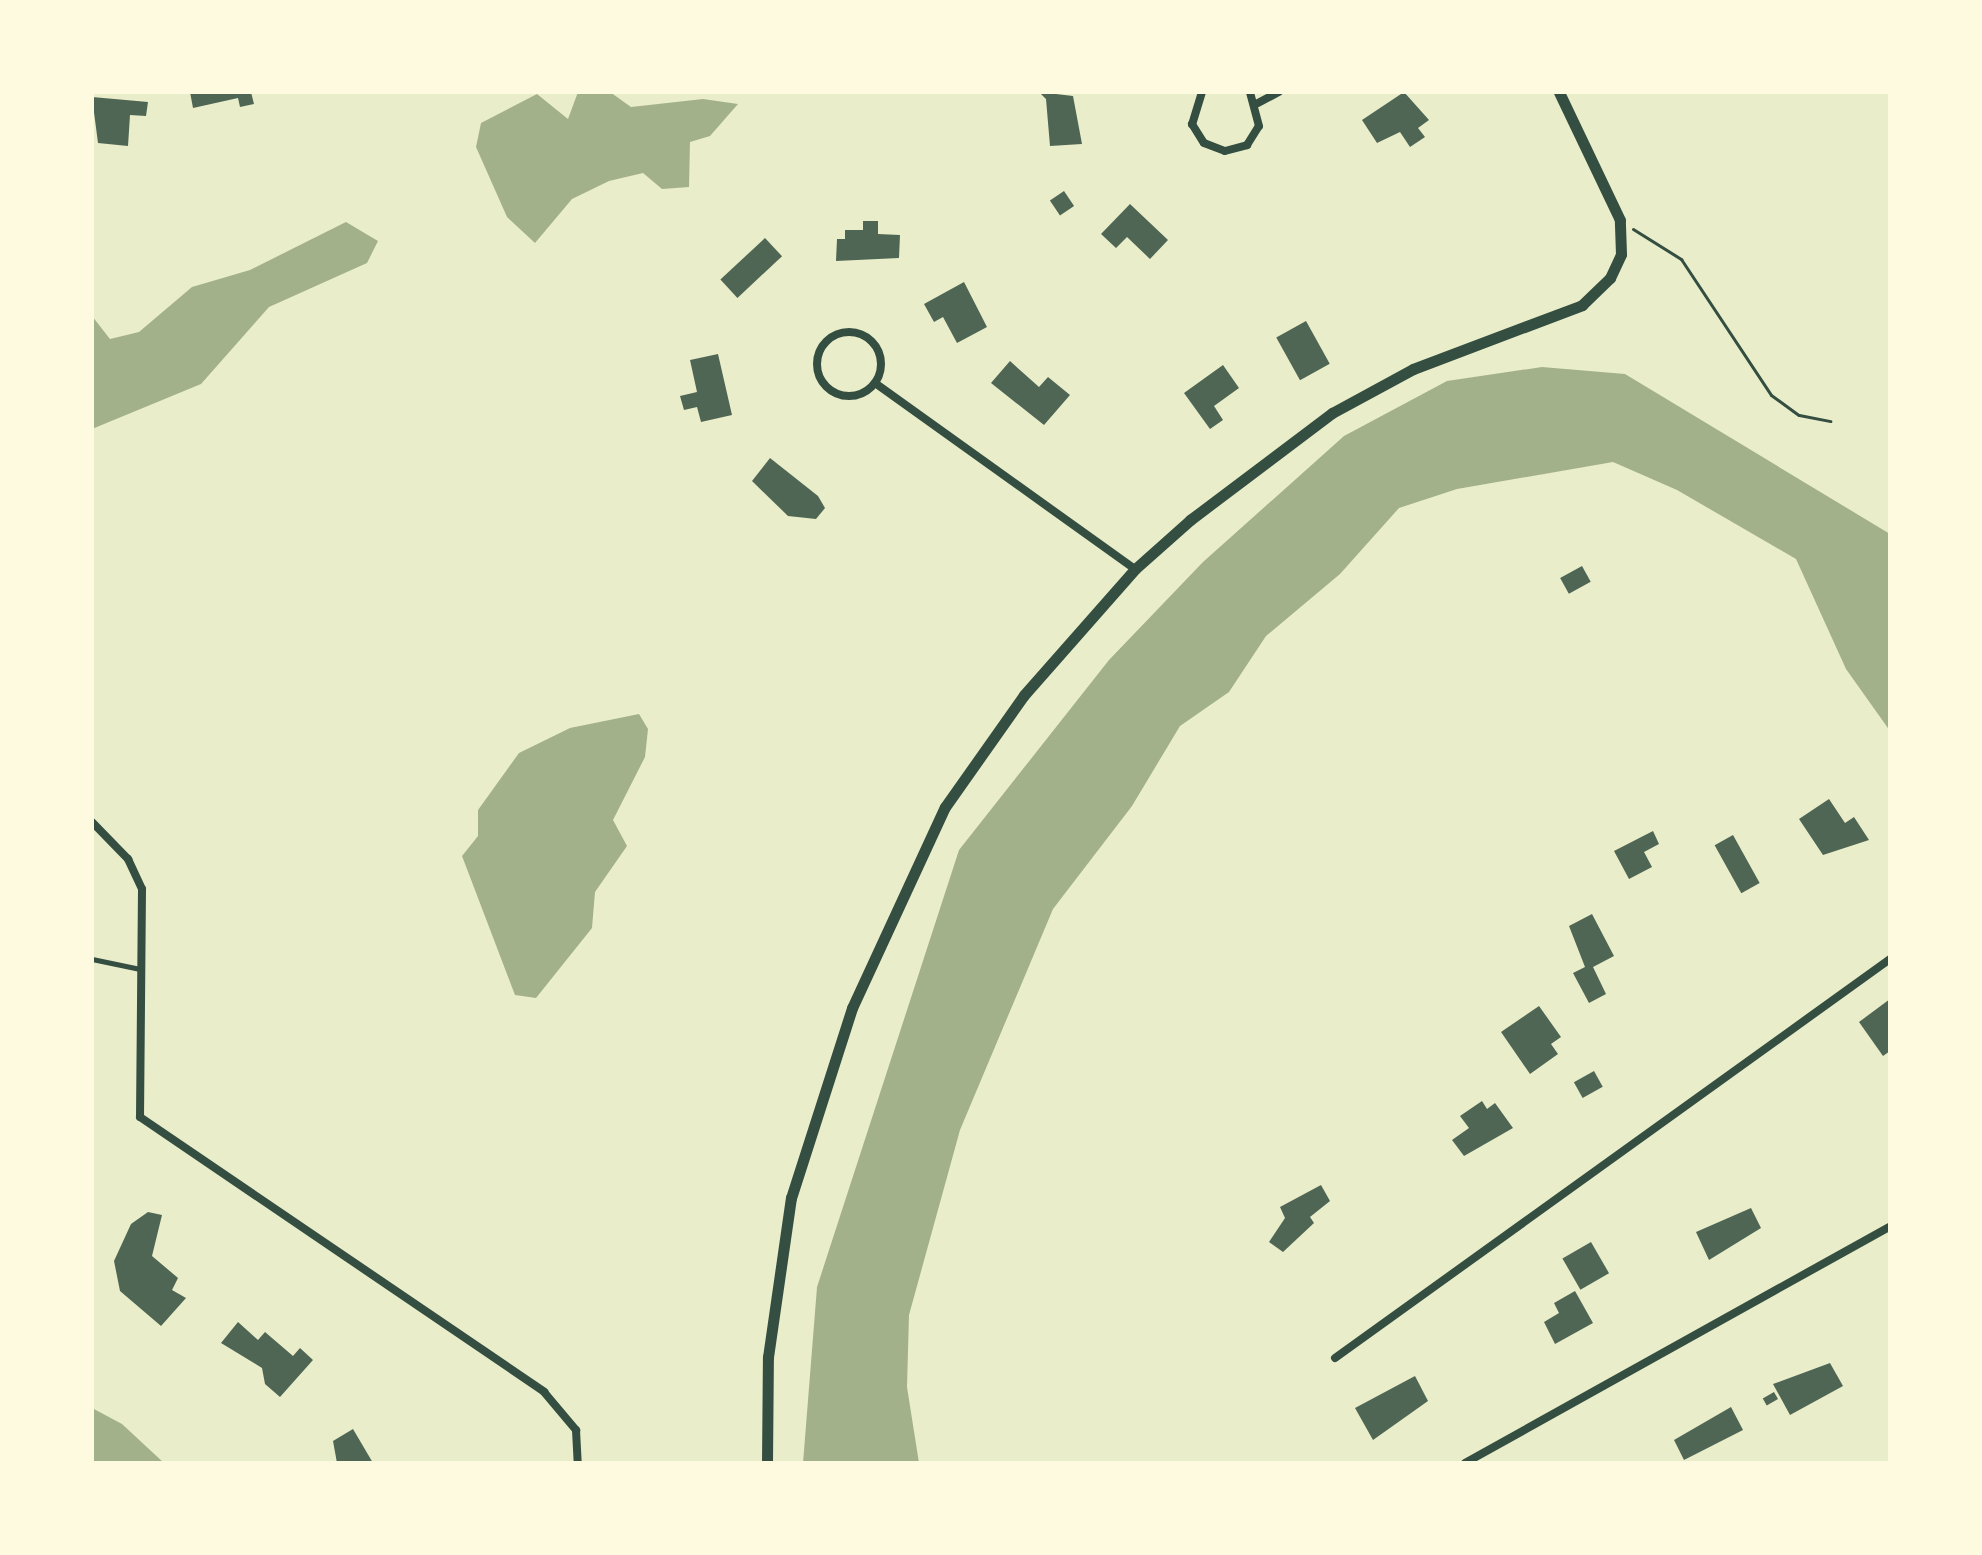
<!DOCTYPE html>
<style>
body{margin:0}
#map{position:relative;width:1982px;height:1555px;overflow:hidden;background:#e9edc9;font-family:"PT Sans",sans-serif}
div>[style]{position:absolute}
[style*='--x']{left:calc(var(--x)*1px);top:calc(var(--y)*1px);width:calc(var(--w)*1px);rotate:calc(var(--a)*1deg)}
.water>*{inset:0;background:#a3b18a}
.building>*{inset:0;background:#4f6655;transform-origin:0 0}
.path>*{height:3px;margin:-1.5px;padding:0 1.5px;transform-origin:1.5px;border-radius:1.5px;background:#344e41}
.service>*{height:5px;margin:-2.5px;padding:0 2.5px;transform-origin:2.5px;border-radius:2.5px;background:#344e41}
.minor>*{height:8px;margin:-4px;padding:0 4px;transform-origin:4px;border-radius:4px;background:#344e41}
.minor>.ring{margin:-4px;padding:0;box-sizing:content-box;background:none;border:8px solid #344e41;border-radius:50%}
.tertiary>*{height:11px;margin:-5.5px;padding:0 5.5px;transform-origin:5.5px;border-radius:5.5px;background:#344e41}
span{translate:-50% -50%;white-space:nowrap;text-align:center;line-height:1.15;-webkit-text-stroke:7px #fefae0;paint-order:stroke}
.frame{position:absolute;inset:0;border:94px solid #fefae0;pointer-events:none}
</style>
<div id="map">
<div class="water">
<i style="clip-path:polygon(578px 92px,610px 92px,631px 107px,703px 99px,738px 104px,710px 136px,690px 142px,689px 187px,662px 189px,643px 173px,609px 181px,572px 199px,535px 243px,507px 217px,476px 147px,481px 123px,537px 94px,568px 119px)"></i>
<i style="clip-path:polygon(346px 222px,378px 241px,367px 263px,269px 307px,201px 384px,92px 429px,92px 316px,110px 339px,139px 332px,192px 287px,250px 270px)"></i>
<i style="clip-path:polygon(1542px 367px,1625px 374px,1890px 534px,1890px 731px,1846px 669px,1796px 559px,1677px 490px,1613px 462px,1457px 489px,1399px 508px,1340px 574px,1266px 636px,1229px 692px,1180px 726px,1132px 806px,1053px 909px,960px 1130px,909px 1315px,907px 1387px,919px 1463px,803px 1463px,817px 1287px,959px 850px,1109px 660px,1203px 562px,1344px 436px,1447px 381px)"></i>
<i style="clip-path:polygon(639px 714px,648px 729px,645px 757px,613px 820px,627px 846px,595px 892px,592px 928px,536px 998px,515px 995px,462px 856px,478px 836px,478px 810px,519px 753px,570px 728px)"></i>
<i style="clip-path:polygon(92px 1408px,122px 1424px,164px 1463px,92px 1463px)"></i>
</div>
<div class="building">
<i style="clip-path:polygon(190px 92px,251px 92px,254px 104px,240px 107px,238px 98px,193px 108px)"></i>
<i style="clip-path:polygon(1039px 92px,1073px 96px,1082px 144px,1050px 146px,1046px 99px)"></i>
<i style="clip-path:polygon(1404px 92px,1429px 120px,1418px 128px,1425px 137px,1410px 147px,1400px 132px,1377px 143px,1362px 120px)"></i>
<i style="clip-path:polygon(92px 97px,148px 102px,146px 116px,130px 115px,128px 146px,98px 143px)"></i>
<i style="left:1064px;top:191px;width:18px;height:17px;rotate:56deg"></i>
<i style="clip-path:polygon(1130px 204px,1168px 240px,1150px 259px,1127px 237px,1116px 248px,1101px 234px)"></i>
<i style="clip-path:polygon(863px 221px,878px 221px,878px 234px,900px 235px,899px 258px,836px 261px,837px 239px,845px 239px,845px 230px,863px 230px)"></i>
<i style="left:765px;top:238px;width:25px;height:61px;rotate:47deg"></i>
<i style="clip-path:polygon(964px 282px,987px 327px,957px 343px,943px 317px,934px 322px,924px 304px)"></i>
<i style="left:1306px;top:321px;width:49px;height:34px;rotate:61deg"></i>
<i style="clip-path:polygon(718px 354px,732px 415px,701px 422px,697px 407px,684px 410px,680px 396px,697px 392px,690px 360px)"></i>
<i style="clip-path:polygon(1010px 361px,1039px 387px,1048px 377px,1070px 395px,1044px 425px,991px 383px)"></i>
<i style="clip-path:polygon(1223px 365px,1239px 388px,1214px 406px,1223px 420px,1210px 429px,1184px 393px)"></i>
<i style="clip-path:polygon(770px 458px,818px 496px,825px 508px,816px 519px,788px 516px,752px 481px)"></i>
<i style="left:1582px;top:566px;width:18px;height:25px;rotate:61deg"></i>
<i style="clip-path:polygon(1829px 799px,1845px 823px,1854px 817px,1869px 840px,1823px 855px,1799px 819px)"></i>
<i style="clip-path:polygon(1653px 831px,1659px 844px,1644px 852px,1652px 867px,1629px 879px,1614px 851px)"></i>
<i style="left:1733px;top:835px;width:55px;height:21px;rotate:61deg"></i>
<i style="clip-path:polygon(1592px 914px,1614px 956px,1593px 967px,1606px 994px,1589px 1003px,1573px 973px,1585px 967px,1569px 926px)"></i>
<i style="clip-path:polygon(1890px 999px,1890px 1051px,1883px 1056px,1859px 1022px)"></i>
<i style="clip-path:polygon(1539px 1006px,1561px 1037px,1551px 1044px,1558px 1054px,1530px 1074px,1501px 1032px)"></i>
<i style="left:1594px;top:1071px;width:18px;height:23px;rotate:61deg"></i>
<i style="clip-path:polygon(1482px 1101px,1487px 1109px,1495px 1103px,1513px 1128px,1464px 1156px,1452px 1140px,1469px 1128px,1460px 1116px)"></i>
<i style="clip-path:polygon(1321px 1185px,1330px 1201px,1310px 1217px,1314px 1223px,1283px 1252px,1269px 1242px,1285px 1218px,1280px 1207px)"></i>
<i style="clip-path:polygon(1751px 1208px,1761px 1228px,1709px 1260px,1696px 1232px)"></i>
<i style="clip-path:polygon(148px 1212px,162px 1215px,152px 1256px,178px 1278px,172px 1290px,186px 1298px,161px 1326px,120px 1291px,114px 1261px,131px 1224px)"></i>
<i style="left:1591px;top:1242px;width:36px;height:33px;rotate:60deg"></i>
<i style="clip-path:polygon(1575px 1291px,1593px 1323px,1555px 1344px,1544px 1322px,1559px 1313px,1554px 1303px)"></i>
<i style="clip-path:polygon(238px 1322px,258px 1340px,265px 1332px,293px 1356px,300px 1348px,313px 1360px,280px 1397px,265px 1384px,262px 1368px,221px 1343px)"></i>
<i style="clip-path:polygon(1830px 1363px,1843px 1386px,1790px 1415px,1773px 1384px)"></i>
<i style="clip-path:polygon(1415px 1376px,1428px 1401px,1373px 1440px,1355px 1408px)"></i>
<i style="left:1774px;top:1392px;width:8px;height:13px;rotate:60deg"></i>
<i style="clip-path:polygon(1731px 1407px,1743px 1430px,1684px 1460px,1674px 1440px)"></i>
<i style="clip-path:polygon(353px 1429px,373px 1463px,337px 1463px,333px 1441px)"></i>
</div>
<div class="path">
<i style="--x:1633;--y:229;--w:57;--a:32"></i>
<i style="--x:1681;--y:259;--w:163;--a:56.5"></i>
<i style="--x:1771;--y:395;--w:34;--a:36"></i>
<i style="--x:1799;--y:415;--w:32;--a:11"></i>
</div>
<div class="service">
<i style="--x:92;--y:959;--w:49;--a:11.8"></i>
</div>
<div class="minor">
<i style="--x:1202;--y:92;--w:34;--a:107"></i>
<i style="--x:1192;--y:124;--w:22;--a:58"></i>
<i style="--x:1204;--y:143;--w:22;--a:21"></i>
<i style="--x:1225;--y:151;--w:23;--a:-15"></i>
<i style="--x:1247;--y:145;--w:22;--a:-58"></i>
<i style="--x:1259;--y:126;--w:35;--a:-105"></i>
<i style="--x:1258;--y:103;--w:24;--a:-28"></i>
<i class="ring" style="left:817px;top:332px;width:56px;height:56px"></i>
<i style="--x:875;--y:383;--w:320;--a:35.6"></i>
<i style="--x:92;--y:822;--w:52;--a:45.8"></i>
<i style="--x:128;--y:859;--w:33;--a:65"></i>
<i style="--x:142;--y:889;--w:228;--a:90.5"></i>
<i style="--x:140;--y:1117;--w:489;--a:34.2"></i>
<i style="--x:544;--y:1392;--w:50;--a:49.9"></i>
<i style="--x:576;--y:1430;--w:33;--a:87"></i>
<i style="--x:1335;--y:1358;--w:684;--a:-35.71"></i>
<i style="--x:1465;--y:1463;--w:487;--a:-29.1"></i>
</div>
<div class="tertiary">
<i style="--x:767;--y:1463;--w:106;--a:-89.5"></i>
<i style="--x:768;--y:1357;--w:161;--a:-81.8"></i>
<i style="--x:791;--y:1198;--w:200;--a:-72.2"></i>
<i style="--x:852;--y:1008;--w:221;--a:-65.2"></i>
<i style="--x:945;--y:807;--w:137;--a:-54.8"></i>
<i style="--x:1024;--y:695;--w:168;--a:-48.6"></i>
<i style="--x:1135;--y:569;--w:74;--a:-41.7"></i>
<i style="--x:1190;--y:520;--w:178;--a:-37"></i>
<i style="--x:1332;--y:413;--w:92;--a:-28.5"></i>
<i style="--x:1413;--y:369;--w:181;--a:-20.7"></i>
<i style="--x:1582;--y:305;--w:39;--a:-44"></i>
<i style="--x:1610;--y:278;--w:26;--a:-65"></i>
<i style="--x:1621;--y:254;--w:34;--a:-92"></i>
<i style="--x:1620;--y:220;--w:142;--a:-115.5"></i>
</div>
<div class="frame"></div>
</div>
